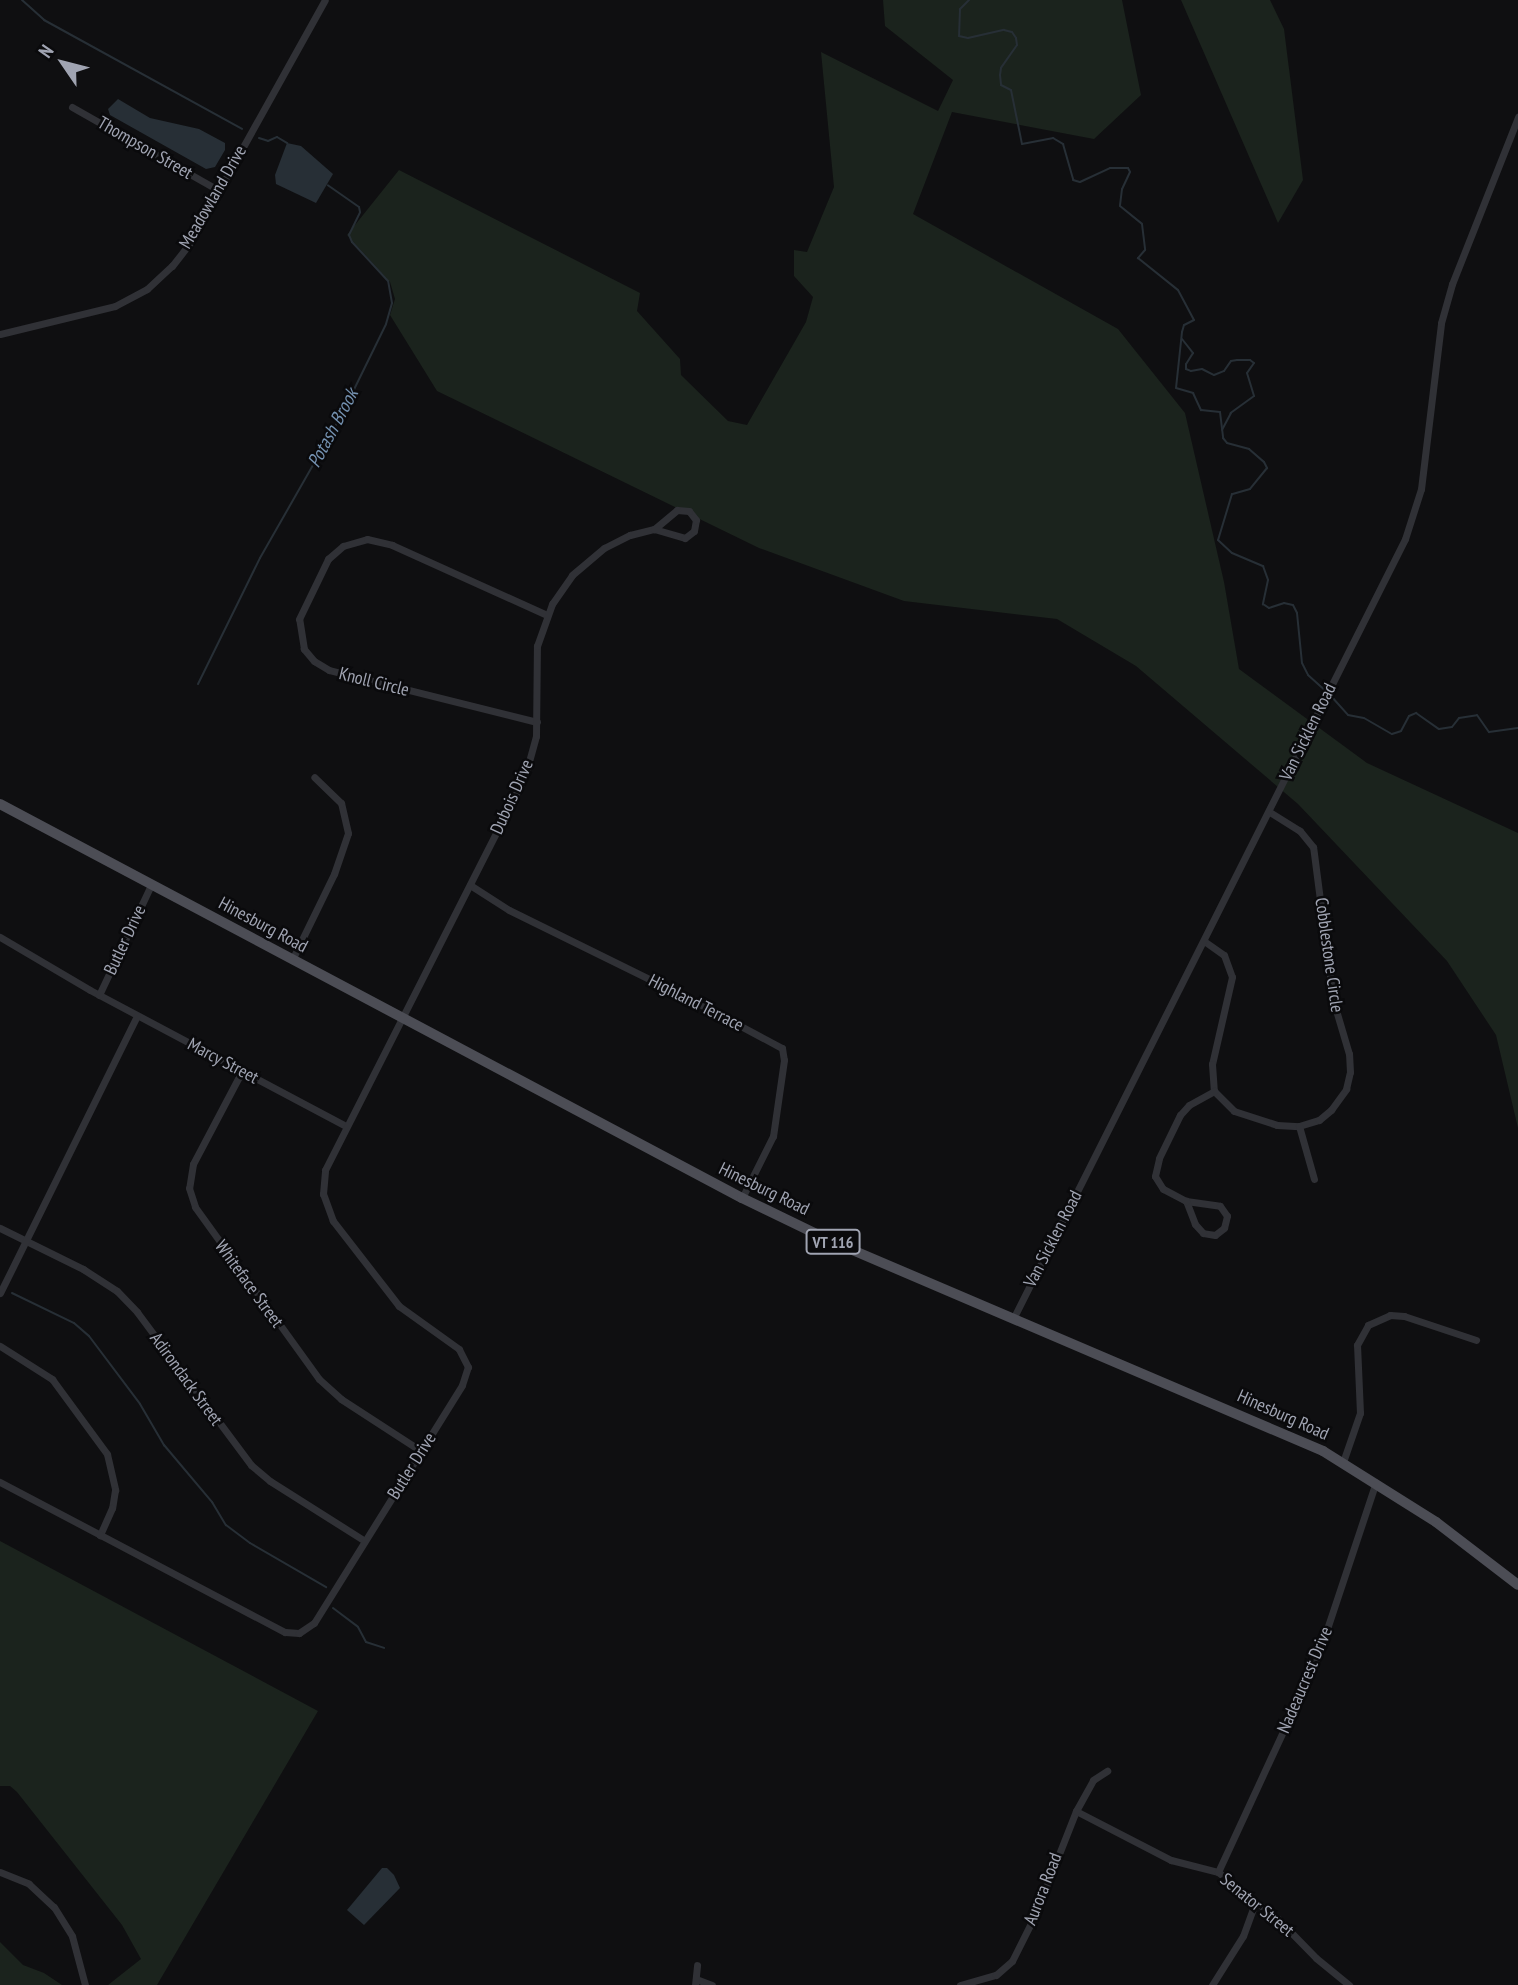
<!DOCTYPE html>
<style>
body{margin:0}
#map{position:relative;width:1518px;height:1985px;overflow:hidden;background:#0f0f11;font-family:"PT Sans Narrow",sans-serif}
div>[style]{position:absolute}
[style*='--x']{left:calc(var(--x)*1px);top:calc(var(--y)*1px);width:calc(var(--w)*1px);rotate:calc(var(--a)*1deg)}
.green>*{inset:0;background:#1b231d}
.water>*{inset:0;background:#272f36}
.stream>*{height:2px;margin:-1px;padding:0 1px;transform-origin:1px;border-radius:1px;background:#272f36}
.minor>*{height:7px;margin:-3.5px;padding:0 3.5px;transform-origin:3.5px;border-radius:3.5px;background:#303136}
.primary>*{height:10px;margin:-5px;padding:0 5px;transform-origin:5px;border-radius:5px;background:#4c4d55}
span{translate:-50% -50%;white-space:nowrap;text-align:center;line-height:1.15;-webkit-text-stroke:5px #0a0a0c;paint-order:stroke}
.shield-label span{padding:2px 5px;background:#0a0a0c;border:2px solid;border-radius:5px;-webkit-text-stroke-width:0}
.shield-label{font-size:16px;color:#a0a4b2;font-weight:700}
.street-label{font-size:18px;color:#a0a4b2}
.water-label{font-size:19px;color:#7491b0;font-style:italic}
.north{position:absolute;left:28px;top:28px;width:70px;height:70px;-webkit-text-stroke:5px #0a0a0c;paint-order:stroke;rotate:305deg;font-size:19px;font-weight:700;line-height:28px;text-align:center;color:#a0a4b2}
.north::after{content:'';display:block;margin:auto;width:24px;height:32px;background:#a0a4b2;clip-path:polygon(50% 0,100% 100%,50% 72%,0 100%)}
</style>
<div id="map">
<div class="green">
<i style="clip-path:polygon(883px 0,1122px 0,1141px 95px,1094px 139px,952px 112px,913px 214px,1118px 329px,1185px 413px,1224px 582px,1239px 669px,1367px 763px,1518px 833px,1518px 1128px,1496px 1035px,1447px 961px,1298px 804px,1136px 666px,1057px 619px,904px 601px,759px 548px,437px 391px,390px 315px,395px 299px,390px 282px,347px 235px,399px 170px,640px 293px,637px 311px,680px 359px,681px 375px,728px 421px,747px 425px,806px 322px,813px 297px,794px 276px,794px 250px,807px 252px,834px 187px,821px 52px,938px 111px,953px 80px,885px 26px)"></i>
<i style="clip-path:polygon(1181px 0,1270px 0,1284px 29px,1303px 180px,1278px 223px)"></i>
<i style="clip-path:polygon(0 1541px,318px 1711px,157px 1985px,108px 1985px,141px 1959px,122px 1925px,17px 1792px,10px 1786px,0 1786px)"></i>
<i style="clip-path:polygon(0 1942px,23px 1965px,44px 1973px,62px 1985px,0 1985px)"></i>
</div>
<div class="water">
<i style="clip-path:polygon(118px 99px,150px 118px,199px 129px,225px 143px,225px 150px,215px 167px,206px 169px,110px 115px,108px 109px)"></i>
<i style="clip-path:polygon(287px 143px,301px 146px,333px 174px,316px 203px,276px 184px,275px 175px)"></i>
<i style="clip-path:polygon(382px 1868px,387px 1868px,394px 1875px,400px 1888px,364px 1925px,347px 1910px)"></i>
</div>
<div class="stream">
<i style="--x:22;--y:0;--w:30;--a:42"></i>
<i style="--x:44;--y:20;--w:226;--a:28.8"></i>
<i style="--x:969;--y:0;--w:13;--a:135"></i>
<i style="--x:960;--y:9;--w:27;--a:92"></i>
<i style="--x:959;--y:36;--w:9;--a:13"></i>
<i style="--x:968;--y:38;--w:37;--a:-13"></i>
<i style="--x:1004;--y:30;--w:8;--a:14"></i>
<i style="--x:1012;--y:32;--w:7;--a:56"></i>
<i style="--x:1016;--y:38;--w:7;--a:82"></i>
<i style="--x:1017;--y:45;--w:28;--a:125"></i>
<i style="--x:1001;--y:68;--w:7;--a:98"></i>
<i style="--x:1000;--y:75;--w:10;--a:84"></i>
<i style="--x:1001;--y:85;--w:11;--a:27"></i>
<i style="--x:1011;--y:90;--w:55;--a:78.5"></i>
<i style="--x:1022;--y:144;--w:32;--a:-11"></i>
<i style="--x:1053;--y:138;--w:12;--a:31"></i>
<i style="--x:1063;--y:144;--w:37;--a:74"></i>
<i style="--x:1073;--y:180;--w:7;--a:16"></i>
<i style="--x:1080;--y:182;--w:33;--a:-25"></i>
<i style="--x:1110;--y:168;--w:18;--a:0"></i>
<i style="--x:1128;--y:168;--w:4;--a:63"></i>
<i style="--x:1130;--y:172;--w:19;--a:115"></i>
<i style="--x:1122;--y:189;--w:17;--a:97"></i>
<i style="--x:1120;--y:206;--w:28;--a:39"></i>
<i style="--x:1142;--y:224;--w:26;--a:83"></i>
<i style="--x:1145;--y:250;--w:11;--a:131"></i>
<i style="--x:1138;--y:258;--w:51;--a:38.7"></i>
<i style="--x:1178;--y:290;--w:34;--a:62"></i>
<i style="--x:1194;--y:320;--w:11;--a:153"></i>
<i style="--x:1184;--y:325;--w:7;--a:106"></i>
<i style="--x:1182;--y:332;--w:56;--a:96.1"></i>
<i style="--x:1176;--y:388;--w:18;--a:16"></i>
<i style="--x:1193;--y:393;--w:19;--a:65"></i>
<i style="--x:1201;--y:410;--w:19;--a:6"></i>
<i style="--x:1220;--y:412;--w:26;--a:83"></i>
<i style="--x:1223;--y:438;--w:6;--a:51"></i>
<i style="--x:1227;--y:443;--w:23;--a:15"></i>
<i style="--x:1249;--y:449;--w:20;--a:41"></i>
<i style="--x:1264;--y:462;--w:7;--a:63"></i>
<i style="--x:1267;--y:468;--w:27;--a:129"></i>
<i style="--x:1250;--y:489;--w:19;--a:164"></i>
<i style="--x:1232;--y:494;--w:48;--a:106.9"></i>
<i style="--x:1218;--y:540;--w:19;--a:43"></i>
<i style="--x:1232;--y:553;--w:34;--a:23"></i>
<i style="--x:1263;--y:566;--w:15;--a:70"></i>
<i style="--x:1268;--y:580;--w:25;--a:102"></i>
<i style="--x:1263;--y:604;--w:7;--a:34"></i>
<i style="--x:1269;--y:608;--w:16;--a:-18"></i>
<i style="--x:1284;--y:603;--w:9;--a:13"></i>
<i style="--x:1293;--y:605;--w:9;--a:63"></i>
<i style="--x:1297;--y:613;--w:50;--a:84.3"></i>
<i style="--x:1302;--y:663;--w:13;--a:63"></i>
<i style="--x:1308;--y:675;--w:25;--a:42"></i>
<i style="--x:259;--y:138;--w:9;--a:18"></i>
<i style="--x:268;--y:141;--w:10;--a:-24"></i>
<i style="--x:277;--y:137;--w:12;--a:31"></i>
<i style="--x:1182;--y:339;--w:18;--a:52"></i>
<i style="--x:1193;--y:353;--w:13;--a:122"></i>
<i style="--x:1186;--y:364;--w:5;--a:90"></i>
<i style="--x:1186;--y:369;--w:5;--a:22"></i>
<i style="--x:1191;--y:371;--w:11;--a:-10"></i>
<i style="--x:1202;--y:369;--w:13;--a:27"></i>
<i style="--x:1214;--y:375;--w:11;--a:-22"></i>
<i style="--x:1224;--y:371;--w:12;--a:-55"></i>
<i style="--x:1231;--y:361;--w:6;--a:-9"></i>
<i style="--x:1237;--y:360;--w:13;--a:0"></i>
<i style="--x:1250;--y:360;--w:5;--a:37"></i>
<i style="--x:1254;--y:363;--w:12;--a:125"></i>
<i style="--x:1247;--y:373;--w:24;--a:73"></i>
<i style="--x:1254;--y:396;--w:29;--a:144"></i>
<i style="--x:1231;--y:413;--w:19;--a:118"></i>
<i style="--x:198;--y:684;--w:140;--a:-63.8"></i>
<i style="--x:260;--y:558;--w:166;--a:-60.3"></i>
<i style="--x:342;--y:414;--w:100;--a:-63.9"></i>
<i style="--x:386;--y:324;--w:22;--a:-74"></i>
<i style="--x:392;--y:303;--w:22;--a:-100"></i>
<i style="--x:388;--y:281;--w:53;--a:-132.7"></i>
<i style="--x:352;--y:242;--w:8;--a:-113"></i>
<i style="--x:349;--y:235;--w:25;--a:-64"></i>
<i style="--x:360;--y:212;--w:5;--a:-101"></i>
<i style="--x:359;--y:207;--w:38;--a:-145"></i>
<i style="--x:1331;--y:696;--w:25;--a:48"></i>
<i style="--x:1348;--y:715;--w:16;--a:11"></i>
<i style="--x:1364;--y:718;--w:32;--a:30"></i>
<i style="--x:1392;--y:734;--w:9;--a:-18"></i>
<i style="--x:1401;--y:731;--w:17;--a:-62"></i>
<i style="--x:1409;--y:716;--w:8;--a:-23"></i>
<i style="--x:1416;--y:713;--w:28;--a:35"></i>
<i style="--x:1439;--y:729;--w:13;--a:-9"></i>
<i style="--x:1452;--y:727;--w:11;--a:-52"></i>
<i style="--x:1459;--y:718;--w:18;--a:-9"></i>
<i style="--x:1477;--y:715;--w:21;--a:55"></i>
<i style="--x:1489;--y:732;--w:29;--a:-8"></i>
<i style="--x:12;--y:1293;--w:69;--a:25.8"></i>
<i style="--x:74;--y:1323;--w:20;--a:41"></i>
<i style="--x:89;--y:1336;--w:85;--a:53.1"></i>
<i style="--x:140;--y:1404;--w:48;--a:59.7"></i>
<i style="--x:164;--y:1445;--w:75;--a:49.9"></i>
<i style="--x:212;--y:1502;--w:27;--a:59"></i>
<i style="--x:226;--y:1525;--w:30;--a:37"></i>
<i style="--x:250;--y:1543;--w:88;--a:30.1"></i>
<i style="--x:333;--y:1608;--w:31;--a:37"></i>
<i style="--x:358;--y:1627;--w:17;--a:62"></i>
<i style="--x:366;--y:1642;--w:19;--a:18"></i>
</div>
<div class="minor">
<i style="--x:72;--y:107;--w:168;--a:29.6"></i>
<i style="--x:0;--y:334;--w:118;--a:-13.7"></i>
<i style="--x:115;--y:306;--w:36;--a:-28"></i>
<i style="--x:147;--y:289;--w:34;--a:-43"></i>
<i style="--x:172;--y:266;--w:28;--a:-52"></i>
<i style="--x:189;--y:244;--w:279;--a:-60.9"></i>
<i style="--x:537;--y:722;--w:214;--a:-166"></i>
<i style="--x:329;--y:670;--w:17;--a:-149"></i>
<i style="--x:314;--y:661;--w:16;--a:-130"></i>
<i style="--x:304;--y:649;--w:30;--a:-99"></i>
<i style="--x:299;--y:619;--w:67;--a:-64.2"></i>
<i style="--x:328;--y:559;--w:20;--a:-41"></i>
<i style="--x:343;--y:546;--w:25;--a:-16"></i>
<i style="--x:367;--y:539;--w:26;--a:13"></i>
<i style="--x:392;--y:545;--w:170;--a:24.3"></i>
<i style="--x:470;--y:885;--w:46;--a:32.7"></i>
<i style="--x:509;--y:910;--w:204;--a:26.2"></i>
<i style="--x:692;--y:1000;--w:102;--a:28.1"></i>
<i style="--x:782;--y:1048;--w:12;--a:81"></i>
<i style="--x:784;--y:1060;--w:77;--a:98.2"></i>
<i style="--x:773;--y:1136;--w:69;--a:116.6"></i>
<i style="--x:0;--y:937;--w:104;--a:30.5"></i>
<i style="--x:90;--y:990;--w:290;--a:28"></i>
<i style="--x:1204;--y:941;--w:24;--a:35"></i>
<i style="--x:1224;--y:955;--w:23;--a:70"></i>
<i style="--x:1232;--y:977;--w:89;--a:102.9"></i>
<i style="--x:1212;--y:1064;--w:27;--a:86"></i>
<i style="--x:1214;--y:1091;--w:28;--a:45"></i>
<i style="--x:1234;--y:1111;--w:45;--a:18"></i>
<i style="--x:1277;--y:1125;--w:22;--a:3"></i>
<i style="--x:1299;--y:1126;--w:21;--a:-17"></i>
<i style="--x:1319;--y:1120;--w:16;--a:-40"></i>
<i style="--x:1331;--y:1110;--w:26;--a:-54"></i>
<i style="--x:1346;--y:1089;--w:17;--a:-77"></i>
<i style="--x:1350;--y:1072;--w:18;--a:-93"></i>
<i style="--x:1349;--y:1054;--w:56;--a:-106.5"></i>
<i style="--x:1333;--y:1000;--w:154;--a:-97.4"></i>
<i style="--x:1313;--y:847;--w:21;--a:-129"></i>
<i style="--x:1300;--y:831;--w:36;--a:-148"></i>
<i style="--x:292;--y:960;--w:96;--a:-64"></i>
<i style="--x:334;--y:874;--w:43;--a:-71.1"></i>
<i style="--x:348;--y:833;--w:31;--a:-103"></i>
<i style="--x:341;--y:803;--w:37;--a:-136"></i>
<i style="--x:99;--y:995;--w:122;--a:-64.7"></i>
<i style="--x:242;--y:1071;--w:105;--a:117.8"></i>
<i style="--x:193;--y:1164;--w:24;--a:99"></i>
<i style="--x:189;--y:1188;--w:20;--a:72"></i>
<i style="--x:195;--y:1207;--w:212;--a:54.2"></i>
<i style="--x:319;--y:1379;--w:30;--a:42"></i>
<i style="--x:341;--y:1399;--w:95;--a:33"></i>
<i style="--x:1299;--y:1126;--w:55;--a:74.2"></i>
<i style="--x:1186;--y:1201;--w:34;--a:8"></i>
<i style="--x:1220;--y:1206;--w:12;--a:55"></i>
<i style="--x:1227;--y:1216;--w:12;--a:104"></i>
<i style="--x:1224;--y:1228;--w:11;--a:142"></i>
<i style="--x:1215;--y:1235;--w:12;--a:-171"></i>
<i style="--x:1203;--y:1233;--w:12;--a:-132"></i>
<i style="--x:1195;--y:1224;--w:25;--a:-111"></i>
<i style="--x:1186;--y:1201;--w:26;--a:-152"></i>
<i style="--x:1163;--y:1189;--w:15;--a:-122"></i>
<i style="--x:1155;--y:1176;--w:18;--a:-77"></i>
<i style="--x:1159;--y:1158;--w:48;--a:-64"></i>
<i style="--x:1180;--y:1115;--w:13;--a:-48"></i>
<i style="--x:1189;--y:1105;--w:29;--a:-29"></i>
<i style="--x:0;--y:1228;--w:93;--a:26.3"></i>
<i style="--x:83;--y:1269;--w:40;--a:32.9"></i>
<i style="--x:117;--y:1291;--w:29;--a:46"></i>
<i style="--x:137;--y:1312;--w:191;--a:53.3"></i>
<i style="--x:251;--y:1465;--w:25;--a:40"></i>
<i style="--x:270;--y:1481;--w:112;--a:32.3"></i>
<i style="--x:0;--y:1293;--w:309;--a:-63.7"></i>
<i style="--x:1013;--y:1319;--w:873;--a:-63.32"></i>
<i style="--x:1405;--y:539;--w:52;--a:-72.3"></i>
<i style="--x:1421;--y:489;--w:167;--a:-83.1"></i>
<i style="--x:1441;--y:323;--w:41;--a:-74.2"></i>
<i style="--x:1452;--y:284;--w:180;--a:-68.4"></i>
<i style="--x:0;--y:1346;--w:62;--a:32.4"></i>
<i style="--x:52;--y:1379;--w:93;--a:53.7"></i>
<i style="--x:107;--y:1454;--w:37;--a:77"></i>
<i style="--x:115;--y:1490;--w:18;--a:99"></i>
<i style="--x:112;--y:1508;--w:30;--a:114"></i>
<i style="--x:1343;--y:1462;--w:52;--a:-70.9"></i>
<i style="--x:1360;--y:1413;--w:68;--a:-92.5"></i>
<i style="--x:1357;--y:1345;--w:23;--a:-61"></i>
<i style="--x:1368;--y:1325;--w:24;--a:-24"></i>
<i style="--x:1390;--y:1315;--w:14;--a:4"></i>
<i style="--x:1404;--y:1316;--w:76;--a:18.4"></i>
<i style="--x:0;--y:1482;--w:322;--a:27.8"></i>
<i style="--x:285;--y:1632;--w:14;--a:4"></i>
<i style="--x:299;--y:1633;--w:18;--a:-34"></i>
<i style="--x:314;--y:1623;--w:280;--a:-58.1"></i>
<i style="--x:462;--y:1385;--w:19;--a:-72"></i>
<i style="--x:468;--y:1367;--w:20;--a:-117"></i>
<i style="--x:459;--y:1349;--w:74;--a:-144.4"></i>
<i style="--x:399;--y:1306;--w:108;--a:-127.8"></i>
<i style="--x:333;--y:1221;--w:29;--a:-110"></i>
<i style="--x:323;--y:1194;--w:24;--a:-85"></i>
<i style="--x:325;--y:1170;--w:442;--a:-63.1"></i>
<i style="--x:525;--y:776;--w:41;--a:-74.6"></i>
<i style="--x:536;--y:736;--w:90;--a:-89.4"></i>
<i style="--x:537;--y:646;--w:45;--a:-70.3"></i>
<i style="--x:552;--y:604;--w:35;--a:-55"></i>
<i style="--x:572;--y:575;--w:42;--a:-40.2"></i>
<i style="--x:604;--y:548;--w:29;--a:-27"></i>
<i style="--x:630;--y:535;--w:25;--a:-14"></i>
<i style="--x:654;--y:529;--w:32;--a:16"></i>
<i style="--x:685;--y:538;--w:11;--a:-38"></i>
<i style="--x:694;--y:531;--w:11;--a:-80"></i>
<i style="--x:696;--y:520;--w:11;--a:-128"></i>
<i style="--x:689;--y:511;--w:12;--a:-175"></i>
<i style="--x:677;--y:510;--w:30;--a:140"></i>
<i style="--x:1076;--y:1811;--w:107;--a:27.3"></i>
<i style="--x:1171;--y:1860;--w:49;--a:14.3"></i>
<i style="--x:1218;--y:1872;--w:76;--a:38.1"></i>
<i style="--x:1278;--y:1919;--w:54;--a:45.7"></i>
<i style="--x:1316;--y:1958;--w:43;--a:39.3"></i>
<i style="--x:0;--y:1872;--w:31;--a:22"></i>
<i style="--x:29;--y:1884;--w:34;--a:43"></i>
<i style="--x:54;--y:1907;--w:34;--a:58"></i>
<i style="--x:72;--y:1936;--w:51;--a:75.1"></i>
<i style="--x:1218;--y:1872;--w:238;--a:-65.2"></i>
<i style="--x:1318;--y:1656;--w:183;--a:-71.6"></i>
<i style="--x:696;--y:1979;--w:17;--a:21"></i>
<i style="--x:695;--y:1985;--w:20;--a:-84"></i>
<i style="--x:960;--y:1985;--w:37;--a:-16"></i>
<i style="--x:996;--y:1975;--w:21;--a:-41"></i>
<i style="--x:1012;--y:1961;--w:51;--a:-63.4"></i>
<i style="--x:1035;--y:1915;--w:112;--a:-68.5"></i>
<i style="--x:1076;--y:1811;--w:35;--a:-61"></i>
<i style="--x:1093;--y:1780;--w:17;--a:-33"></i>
<i style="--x:1212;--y:1985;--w:58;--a:-57.7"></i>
<i style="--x:1243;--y:1936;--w:37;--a:-70"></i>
</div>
<div class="primary">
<i style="--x:0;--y:804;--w:840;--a:27.97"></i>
<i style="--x:742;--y:1198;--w:97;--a:25.8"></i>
<i style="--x:829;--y:1240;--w:537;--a:23.13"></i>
<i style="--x:1323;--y:1451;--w:133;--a:32.1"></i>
<i style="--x:1436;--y:1522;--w:103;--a:37.5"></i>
</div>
<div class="shield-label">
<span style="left:833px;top:1242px">VT 116</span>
</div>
<div class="street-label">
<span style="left:145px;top:148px;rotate:30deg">Thompson Street</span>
<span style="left:213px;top:197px;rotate:-60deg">Meadowland Drive</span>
<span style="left:374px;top:682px;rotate:14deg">Knoll Circle</span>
<span style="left:1308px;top:732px;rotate:-64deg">Van Sicklen Road</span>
<span style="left:512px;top:797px;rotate:-66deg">Dubois Drive</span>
<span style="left:263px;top:925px;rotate:28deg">Hinesburg Road</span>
<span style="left:125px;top:940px;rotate:-65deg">Butler Drive</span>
<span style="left:1329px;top:955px;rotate:82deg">Cobblestone Circle</span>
<span style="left:696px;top:1003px;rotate:27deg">Highland Terrace</span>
<span style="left:223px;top:1061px;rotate:28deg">Marcy Street</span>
<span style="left:764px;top:1189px;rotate:26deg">Hinesburg Road</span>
<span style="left:1053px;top:1239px;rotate:-63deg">Van Sicklen Road</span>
<span style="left:249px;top:1284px;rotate:54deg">Whiteface Street</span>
<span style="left:186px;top:1379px;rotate:54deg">Adirondack Street</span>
<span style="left:1283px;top:1415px;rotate:24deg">Hinesburg Road</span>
<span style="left:412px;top:1466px;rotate:-58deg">Butler Drive</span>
<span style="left:1305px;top:1680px;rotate:-67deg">Nadeaucrest Drive</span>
<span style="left:1043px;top:1889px;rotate:-69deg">Aurora Road</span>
<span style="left:1257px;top:1905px;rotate:39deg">Senator Street</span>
</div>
<div class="water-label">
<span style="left:333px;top:428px;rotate:-62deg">Potash Brook</span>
</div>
<div class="north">N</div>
</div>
